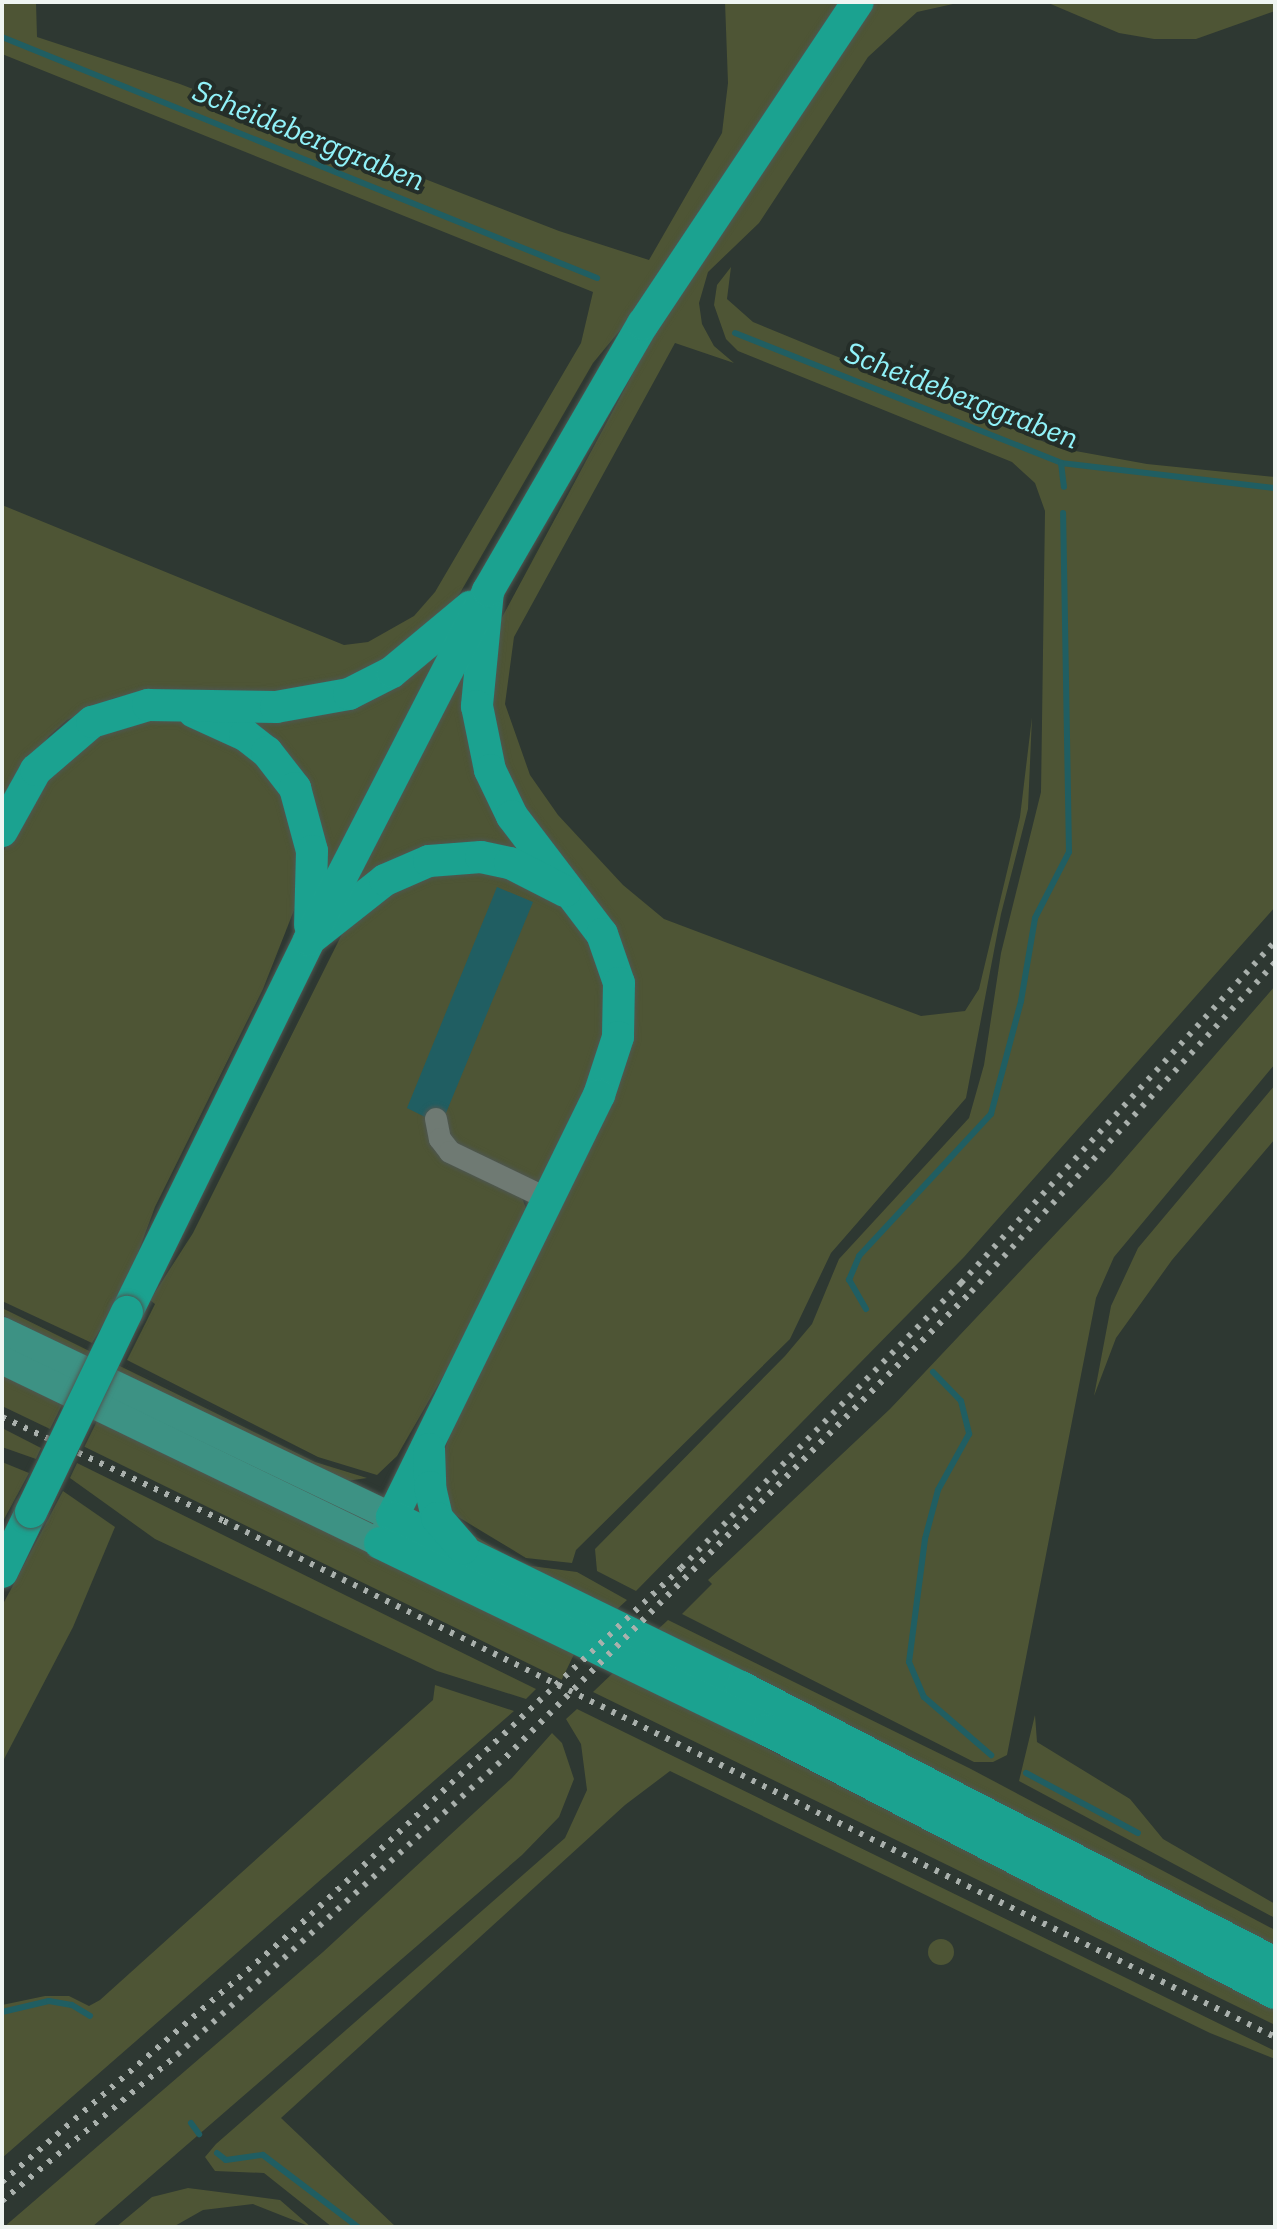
<!DOCTYPE html>
<style>
body{margin:0}
#map{position:relative;width:1277px;height:2229px;overflow:hidden;background:#2e3832;font-family:"Zilla Slab",serif}
div>[style]{position:absolute}
[style*='--x']{left:calc(var(--x)*1px);top:calc(var(--y)*1px);width:calc(var(--w)*1px);rotate:calc(var(--a)*1deg)}
.green>*{inset:0;background:#4e5535;transform-origin:0 0}
.round{border-radius:50%}
.water>*{inset:0;background:#205e62}
.stream>*{height:6px;margin:-3px;padding:0 3px;transform-origin:3px;border-radius:3px;background:#205e62}
.roads{filter:drop-shadow(0 0 2px #4e5752) drop-shadow(0 0 2px #4e5752)}
.minor>*{height:22px;margin:-11px;padding:0 11px;transform-origin:11px;border-radius:11px;background:#6f7a73}
.major>*{height:28px;margin:-14px;padding:0 14px;transform-origin:14px;border-radius:14px;background:#3d9284}
.highway>*{height:32px;margin:-16px;padding:0 16px;transform-origin:16px;border-radius:16px;background:#1ba290}
.rail>*{height:6px;margin-top:-3px;transform-origin:0;background:repeating-linear-gradient(90deg,#aab1ad 0 4px,transparent 0 12px)}
.bridges{filter:drop-shadow(0 0 2px #4e5752) drop-shadow(0 0 2px #4e5752)}
.highway-bridge>*{height:32px;margin:-16px;padding:0 16px;transform-origin:16px;border-radius:16px;background:#1ba290}
span{translate:-50% -50%;white-space:nowrap;text-align:center;line-height:1.15;-webkit-text-stroke:8px #242d28;paint-order:stroke}
.water-label{font-size:32px;color:#91f2f9;font-style:italic}
.frame{position:absolute;inset:0;border:4px solid #eff5f2;pointer-events:none}
</style>
<div id="map">
<div class="green">
<i style="clip-path:polygon(2px 2px,36px 2px,37px 37px,180px 84px,559px 231px,649px 260px,722px 133px,728px 83px,725px 2px,843px 2px,631px 317px,593px 363px,460px 593px,425px 638px,324px 692px,145px 691px,114px 698px,67px 720px,49px 736px,2px 804px,2px 505px,344px 645px,368px 642px,414px 616px,435px 592px,581px 343px,593px 292px,2px 54px)"></i>
<i style="clip-path:polygon(873px 2px,962px 2px,917px 12px,868px 57px,759px 223px,708px 272px,699px 303px,702px 324px,714px 346px,734px 363px,675px 343px,514px 637px,505px 704px,530px 775px,558px 815px,623px 885px,664px 919px,921px 1016px,965px 1011px,979px 989px,1020px 817px,1032px 717px,1028px 809px,1001px 914px,966px 1098px,831px 1253px,790px 1339px,576px 1550px,572px 1563px,526px 1558px,450px 1512px,438px 1471px,450px 1434px,633px 1011px,532px 830px,490px 741px,499px 623px,667px 310px)"></i>
<i style="clip-path:polygon(1046px 2px,1275px 2px,1275px 11px,1196px 39px,1154px 39px,1119px 33px)"></i>
<i style="clip-path:polygon(731px 267px,727px 299px,753px 322px,1059px 448px,1147px 464px,1275px 477px,1275px 907px,964px 1257px,636px 1591px,597px 1571px,595px 1549px,785px 1356px,812px 1324px,839px 1259px,969px 1118px,984px 1065px,1001px 953px,1041px 792px,1045px 511px,1035px 483px,1012px 462px,738px 351px,726px 339px,714px 305px,717px 285px)"></i>
<i style="clip-path:polygon(446px 643px,318px 897px,322px 845px,226px 712px,260px 715px)"></i>
<i style="clip-path:polygon(471px 659px,532px 855px,496px 852px,338px 911px)"></i>
<i style="clip-path:polygon(137px 720px,182px 720px,257px 754px,300px 826px,298px 900px,263px 989px,155px 1207px,125px 1288px,92px 1343px,2px 1301px,2px 854px,32px 798px,83px 742px)"></i>
<i style="clip-path:polygon(456px 866px,522px 878px,575px 917px,603px 972px,607px 1020px,596px 1070px,544px 1181px,521px 1180px,454px 1150px,444px 1130px,435px 1127px,435px 1145px,448px 1157px,520px 1192px,528px 1214px,468px 1333px,397px 1456px,377px 1475px,318px 1457px,127px 1360px,155px 1304px,150px 1300px,193px 1233px,343px 932px,370px 902px,396px 884px)"></i>
<i style="clip-path:polygon(1275px 986px,1275px 1064px,1114px 1257px,1096px 1298px,1007px 1755px,993px 1762px,974px 1762px,682px 1614px,712px 1584px,708px 1580px,890px 1409px,1110px 1176px)"></i>
<i style="clip-path:polygon(1275px 1085px,1275px 1139px,1172px 1260px,1116px 1338px,1094px 1396px,1111px 1306px,1138px 1248px)"></i>
<i style="clip-path:polygon(2px 1308px,315px 1462px,367px 1478px,347px 1481px,312px 1467px,2px 1315px)"></i>
<i style="clip-path:polygon(2px 1371px,64px 1401px,50px 1429px,2px 1406px)"></i>
<i style="left:98px;top:1419px;width:531px;height:31px;rotate:26deg"></i>
<i style="clip-path:polygon(2px 1428px,41px 1448px,36px 1459px,2px 1447px)"></i>
<i style="clip-path:polygon(2px 1462px,29px 1473px,2px 1523px)"></i>
<i style="clip-path:polygon(77px 1463px,536px 1689px,526px 1699px,437px 1671px,155px 1539px,70px 1478px)"></i>
<i style="clip-path:polygon(63px 1491px,115px 1527px,73px 1627px,2px 1763px,2px 1606px)"></i>
<i style="clip-path:polygon(458px 1526px,508px 1556px,531px 1566px,577px 1572px,627px 1600px,614px 1612px,477px 1546px)"></i>
<i style="clip-path:polygon(668px 1620px,969px 1768px,1275px 1930px,1275px 1946px,655px 1632px)"></i>
<i style="clip-path:polygon(615px 1671px,1275px 2009px,1275px 2025px,593px 1692px)"></i>
<i style="clip-path:polygon(435px 1685px,514px 1711px,2px 2158px,2px 2005px,45px 1996px,69px 1996px,89px 2006px,100px 2000px,433px 1700px)"></i>
<i style="clip-path:polygon(577px 1709px,1275px 2051px,1275px 2059px,1210px 2033px,670px 1771px,625px 1805px,281px 2118px,396px 2227px,332px 2227px,264px 2173px,215px 2171px,205px 2157px,216px 2144px,565px 1838px,587px 1790px,581px 1744px,566px 1719px)"></i>
<i style="clip-path:polygon(1035px 1715px,1037px 1742px,1130px 1799px,1163px 1839px,1275px 1904px,1275px 1918px,1019px 1781px)"></i>
<i style="clip-path:polygon(552px 1733px,562px 1743px,574px 1779px,559px 1817px,522px 1855px,92px 2227px,4px 2227px,323px 1952px,512px 1778px)"></i>
<i class="round" style="left:928px;top:1939px;width:26px;height:26px"></i>
<i style="clip-path:polygon(188px 2188px,280px 2200px,311px 2227px,253px 2204px,203px 2210px,173px 2227px,116px 2227px,152px 2197px)"></i>
</div>
<div class="water">
<i style="clip-path:polygon(497px 887px,533px 902px,446px 1113px,427px 1118px,407px 1108px)"></i>
</div>
<div class="stream">
<i style="--x:2;--y:37;--w:642;--a:22.05"></i>
<i style="--x:735;--y:333;--w:351;--a:21.7"></i>
<i style="--x:1061;--y:463;--w:215;--a:6.7"></i>
<i style="--x:1061;--y:463;--w:24;--a:83"></i>
<i style="--x:866;--y:1309;--w:34;--a:-120"></i>
<i style="--x:849;--y:1280;--w:26;--a:-67"></i>
<i style="--x:859;--y:1256;--w:194;--a:-47.1"></i>
<i style="--x:991;--y:1114;--w:117;--a:-75.1"></i>
<i style="--x:1021;--y:1001;--w:84;--a:-80.4"></i>
<i style="--x:1035;--y:918;--w:74;--a:-62.7"></i>
<i style="--x:1069;--y:852;--w:339;--a:-91"></i>
<i style="--x:933;--y:1372;--w:40;--a:46"></i>
<i style="--x:961;--y:1401;--w:34;--a:76"></i>
<i style="--x:969;--y:1434;--w:64;--a:119"></i>
<i style="--x:938;--y:1490;--w:51;--a:104.9"></i>
<i style="--x:925;--y:1539;--w:124;--a:97.4"></i>
<i style="--x:909;--y:1662;--w:38;--a:67"></i>
<i style="--x:924;--y:1697;--w:89;--a:40.9"></i>
<i style="--x:1026;--y:1773;--w:127;--a:28.2"></i>
<i style="--x:2;--y:2012;--w:48;--a:-13.2"></i>
<i style="--x:49;--y:2001;--w:23;--a:10"></i>
<i style="--x:72;--y:2005;--w:21;--a:31"></i>
<i style="--x:191;--y:2123;--w:14;--a:54"></i>
<i style="--x:217;--y:2153;--w:11;--a:38"></i>
<i style="--x:226;--y:2160;--w:37;--a:-8"></i>
<i style="--x:263;--y:2155;--w:119;--a:37.2"></i>
</div>
<div class="roads">
<div class="minor">
<i style="--x:436;--y:1119;--w:20;--a:79"></i>
<i style="--x:440;--y:1139;--w:16;--a:52"></i>
<i style="--x:450;--y:1152;--w:109;--a:25.6"></i>
</div>
<div class="major">
<i style="--x:2;--y:1331;--w:432;--a:25.5"></i>
<i style="--x:392;--y:1517;--w:29;--a:115"></i>
<i style="--x:380;--y:1543;--w:420;--a:-154.2"></i>
</div>
<div class="highway">
<i style="--x:488;--y:591;--w:116;--a:95.5"></i>
<i style="--x:477;--y:706;--w:65;--a:78.5"></i>
<i style="--x:490;--y:770;--w:51;--a:64.4"></i>
<i style="--x:512;--y:816;--w:148;--a:52.7"></i>
<i style="--x:602;--y:934;--w:52;--a:70.9"></i>
<i style="--x:619;--y:983;--w:54;--a:91.1"></i>
<i style="--x:618;--y:1037;--w:61;--a:108.1"></i>
<i style="--x:599;--y:1095;--w:470;--a:116.1"></i>
<i style="--x:392;--y:1517;--w:388;--a:26"></i>
<i style="--x:741;--y:1687;--w:601;--a:27.33"></i>
<i style="--x:194;--y:712;--w:56;--a:24.3"></i>
<i style="--x:245;--y:735;--w:28;--a:38"></i>
<i style="--x:267;--y:752;--w:46;--a:52.1"></i>
<i style="--x:295;--y:788;--w:65;--a:74.9"></i>
<i style="--x:312;--y:851;--w:74;--a:91.5"></i>
<i style="--x:2;--y:831;--w:70;--a:-60.9"></i>
<i style="--x:36;--y:770;--w:74;--a:-40.6"></i>
<i style="--x:92;--y:722;--w:59;--a:-16.9"></i>
<i style="--x:148;--y:705;--w:128;--a:0.9"></i>
<i style="--x:276;--y:707;--w:74;--a:-10.1"></i>
<i style="--x:349;--y:694;--w:48;--a:-27.1"></i>
<i style="--x:392;--y:672;--w:102;--a:-39.8"></i>
<i style="--x:314;--y:936;--w:90;--a:-38.3"></i>
<i style="--x:385;--y:880;--w:48;--a:-23.4"></i>
<i style="--x:429;--y:861;--w:52;--a:-4.4"></i>
<i style="--x:481;--y:857;--w:30;--a:12"></i>
<i style="--x:510;--y:863;--w:62;--a:27"></i>
<i style="--x:127;--y:1312;--w:414;--a:-63.9"></i>
<i style="--x:309;--y:940;--w:392;--a:-62.8"></i>
<i style="--x:488;--y:591;--w:309;--a:-59.9"></i>
<i style="--x:643;--y:324;--w:387;--a:-56.3"></i>
<i style="--x:429;--y:1449;--w:38;--a:88"></i>
<i style="--x:430;--y:1487;--w:32;--a:77"></i>
<i style="--x:437;--y:1518;--w:40;--a:49"></i>
<i style="--x:380;--y:1543;--w:430;--a:25.8"></i>
<i style="--x:767;--y:1730;--w:572;--a:27.37"></i>
<i style="--x:2;--y:1572;--w:67;--a:-64.2"></i>
</div>
</div>
<div class="rail">
<i style="--x:2;--y:1417;--w:245;--a:25.1"></i>
<i style="--x:224;--y:1521;--w:1171;--a:26.15"></i>
<i style="--x:2;--y:2182;--w:396;--a:-40.8"></i>
<i style="--x:302;--y:1923;--w:519;--a:-43.13"></i>
<i style="--x:681;--y:1568;--w:400;--a:-45.5"></i>
<i style="--x:961;--y:1283;--w:464;--a:-47.4"></i>
<i style="--x:2;--y:2201;--w:228;--a:-39.8"></i>
<i style="--x:177;--y:2055;--w:444;--a:-42.2"></i>
<i style="--x:506;--y:1757;--w:658;--a:-45"></i>
<i style="--x:971;--y:1292;--w:449;--a:-47.3"></i>
</div>
<div class="bridges">
<div class="highway-bridge">
<i style="--x:31;--y:1512;--w:222;--a:-64.4"></i>
</div>
</div>
<div class="water-label">
<span style="left:309px;top:135px;rotate:22deg">Scheideberggraben</span>
<span style="left:962px;top:395px;rotate:21deg">Scheideberggraben</span>
</div>
<div class="frame"></div>
</div>
